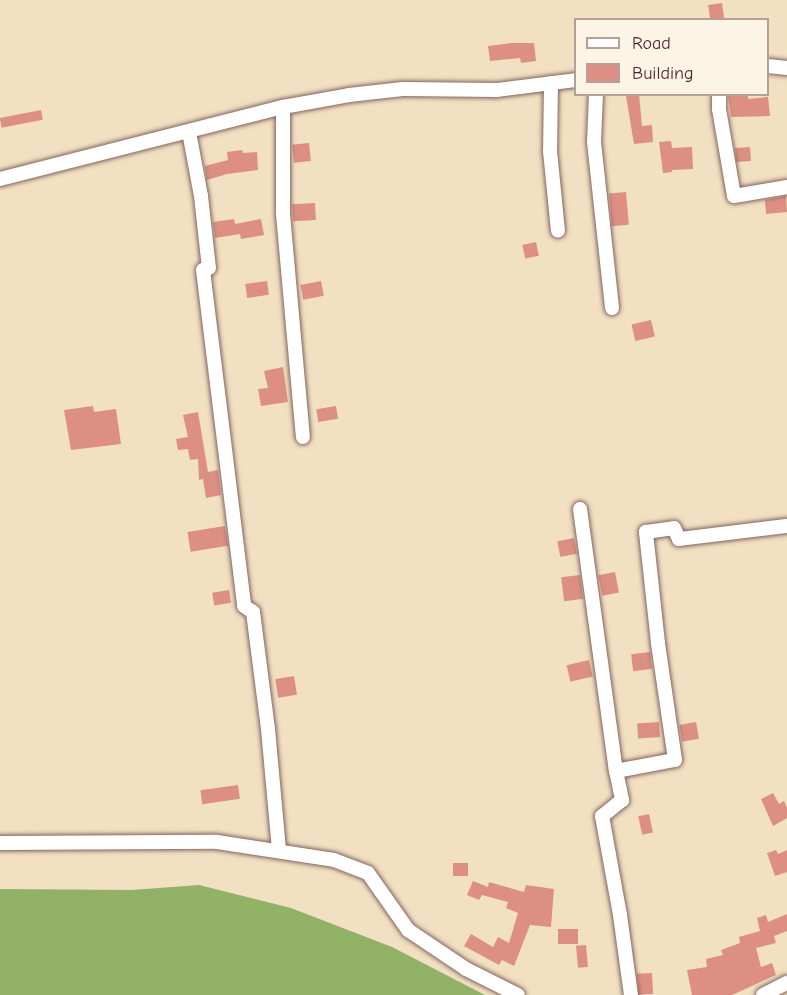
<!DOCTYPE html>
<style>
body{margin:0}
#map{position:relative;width:787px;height:995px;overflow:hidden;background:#f1e0c1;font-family:"Comic Neue",sans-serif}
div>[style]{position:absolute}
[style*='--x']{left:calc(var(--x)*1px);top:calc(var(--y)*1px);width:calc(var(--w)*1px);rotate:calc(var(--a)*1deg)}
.forest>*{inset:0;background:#91b266}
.building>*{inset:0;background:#dd8f83;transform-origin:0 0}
.roads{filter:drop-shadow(0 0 2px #846360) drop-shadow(0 0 2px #846360)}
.minor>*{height:14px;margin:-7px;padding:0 7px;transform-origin:7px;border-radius:7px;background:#fff}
span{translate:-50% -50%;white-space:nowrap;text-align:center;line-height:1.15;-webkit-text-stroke:4.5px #fcf5e5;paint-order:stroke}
.legend{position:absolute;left:574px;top:18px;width:195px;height:78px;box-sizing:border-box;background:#fcf5e5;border:2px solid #b59f9b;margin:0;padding:8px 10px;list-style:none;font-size:18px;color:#4a1f2b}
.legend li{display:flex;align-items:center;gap:12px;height:30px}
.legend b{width:30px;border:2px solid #b59f9b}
</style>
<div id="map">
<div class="forest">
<i style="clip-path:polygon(199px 885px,291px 908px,392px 947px,485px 995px,0 995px,0 889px,132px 890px)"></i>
</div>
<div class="building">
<i style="left:722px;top:3px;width:15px;height:14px;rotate:82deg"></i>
<i style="clip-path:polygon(511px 43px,534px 43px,536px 61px,521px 63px,520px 58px,490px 61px,488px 46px)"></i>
<i style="clip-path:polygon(639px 94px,642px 126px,652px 125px,653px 142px,634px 144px,626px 96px)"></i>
<i style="clip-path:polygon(748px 94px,748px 99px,768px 97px,770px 116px,731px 117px,728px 95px)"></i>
<i style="left:41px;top:110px;width:10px;height:42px;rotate:79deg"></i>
<i style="clip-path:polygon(671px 141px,672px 148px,692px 147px,693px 169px,672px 170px,672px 172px,663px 173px,659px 142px)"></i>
<i style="left:309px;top:143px;width:18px;height:17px;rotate:84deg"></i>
<i style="left:750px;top:147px;width:14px;height:15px;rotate:86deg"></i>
<i style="clip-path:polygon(242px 150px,243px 153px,257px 152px,258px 170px,227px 174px,207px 180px,205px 166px,228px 160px,227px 152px)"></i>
<i style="left:626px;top:192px;width:33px;height:17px;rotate:85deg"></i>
<i style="clip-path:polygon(786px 196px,787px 212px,766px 214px,765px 200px)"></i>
<i style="left:315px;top:203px;width:17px;height:23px;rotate:87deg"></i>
<i style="clip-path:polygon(234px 219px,235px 224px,261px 219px,264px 235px,241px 239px,240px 234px,215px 238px,213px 222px)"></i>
<i style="left:536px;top:242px;width:14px;height:14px;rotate:78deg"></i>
<i style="left:267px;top:281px;width:14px;height:22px;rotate:82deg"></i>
<i style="left:321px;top:281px;width:15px;height:21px;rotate:79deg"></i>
<i style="left:651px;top:320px;width:17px;height:20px;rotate:77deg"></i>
<i style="clip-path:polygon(283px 367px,288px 402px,261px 406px,258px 389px,268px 388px,264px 371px)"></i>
<i style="clip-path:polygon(93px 406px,94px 412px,116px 409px,121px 444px,71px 450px,64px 410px)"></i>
<i style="left:336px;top:406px;width:13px;height:20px;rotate:81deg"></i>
<i style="clip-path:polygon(198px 412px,208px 472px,218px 470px,221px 495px,206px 498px,203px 479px,199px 480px,198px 459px,190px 460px,188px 449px,178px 450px,176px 439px,188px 437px,183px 415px)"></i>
<i style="left:225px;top:526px;width:20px;height:38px;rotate:81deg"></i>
<i style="left:574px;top:538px;width:16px;height:17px;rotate:79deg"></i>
<i style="left:615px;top:572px;width:21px;height:17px;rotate:79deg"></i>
<i style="left:580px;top:575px;width:24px;height:19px;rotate:83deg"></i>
<i style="left:229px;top:590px;width:13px;height:17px;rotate:81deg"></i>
<i style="left:650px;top:652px;width:17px;height:19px;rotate:83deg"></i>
<i style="left:589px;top:660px;width:17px;height:23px;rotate:77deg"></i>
<i style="left:294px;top:676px;width:19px;height:19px;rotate:81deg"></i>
<i style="left:659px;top:722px;width:15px;height:22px;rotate:86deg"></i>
<i style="left:696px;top:722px;width:17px;height:17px;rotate:80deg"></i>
<i style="left:238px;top:785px;width:14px;height:38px;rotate:82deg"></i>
<i style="clip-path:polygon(773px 793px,779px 804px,784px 801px,787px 808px,787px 818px,773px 826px,761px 799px)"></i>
<i style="left:649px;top:814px;width:19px;height:11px;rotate:78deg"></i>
<i style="clip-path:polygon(776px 850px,778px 854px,787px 850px,787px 872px,775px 876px,767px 853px)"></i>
<i style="left:453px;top:863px;width:15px;height:13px"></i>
<i style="clip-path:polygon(473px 881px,488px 887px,489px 882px,524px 892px,526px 885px,554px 889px,551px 927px,530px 925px,514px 966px,502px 960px,499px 965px,464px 946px,471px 934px,493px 947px,498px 937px,509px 943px,518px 913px,506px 908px,508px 902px,482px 895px,479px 900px,467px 895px)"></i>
<i style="clip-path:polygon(787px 914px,787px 931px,774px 936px,776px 943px,756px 948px,761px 967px,772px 963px,776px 975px,732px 995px,692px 995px,687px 970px,707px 967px,706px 959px,723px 955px,721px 950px,740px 943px,739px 937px,760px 931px,757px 918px,766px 915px,768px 922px)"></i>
<i style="left:558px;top:929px;width:20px;height:15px"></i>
<i style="left:586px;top:945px;width:22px;height:10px;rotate:85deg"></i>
<i style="left:652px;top:973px;width:21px;height:15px;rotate:87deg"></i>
</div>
<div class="roads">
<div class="minor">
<i style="--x:768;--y:66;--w:19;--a:6"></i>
<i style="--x:551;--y:83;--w:68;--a:90.8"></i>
<i style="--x:550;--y:151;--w:80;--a:84.3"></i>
<i style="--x:596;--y:94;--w:48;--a:92.4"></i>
<i style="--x:594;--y:142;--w:167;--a:83.8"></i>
<i style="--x:719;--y:94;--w:15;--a:90"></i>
<i style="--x:719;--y:109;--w:88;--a:80.2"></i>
<i style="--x:734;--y:196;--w:54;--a:-9.6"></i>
<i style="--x:283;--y:107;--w:107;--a:90"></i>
<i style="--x:283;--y:214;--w:224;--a:84.9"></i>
<i style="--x:189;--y:132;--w:65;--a:79.4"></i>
<i style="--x:201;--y:196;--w:72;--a:83.7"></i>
<i style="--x:209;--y:268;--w:6;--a:162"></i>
<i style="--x:203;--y:270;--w:338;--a:83"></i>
<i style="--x:244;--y:606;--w:11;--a:34"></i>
<i style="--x:253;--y:612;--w:118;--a:82.7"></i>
<i style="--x:268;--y:729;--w:121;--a:84.8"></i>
<i style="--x:0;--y:179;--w:292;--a:-14.3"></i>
<i style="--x:283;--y:107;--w:67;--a:-10.3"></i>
<i style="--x:349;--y:95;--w:54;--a:-6.3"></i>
<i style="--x:403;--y:89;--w:94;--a:0.6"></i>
<i style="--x:497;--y:90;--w:80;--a:-7.2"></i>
<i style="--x:580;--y:509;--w:264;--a:82.2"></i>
<i style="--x:616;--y:771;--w:30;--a:78"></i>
<i style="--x:622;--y:800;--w:26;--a:141"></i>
<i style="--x:602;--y:816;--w:101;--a:79.7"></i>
<i style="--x:620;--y:915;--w:81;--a:82.2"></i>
<i style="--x:616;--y:771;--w:60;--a:-10.6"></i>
<i style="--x:675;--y:760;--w:118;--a:-98.3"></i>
<i style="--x:658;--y:643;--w:112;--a:-96.2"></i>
<i style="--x:646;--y:532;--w:28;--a:-8"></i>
<i style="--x:674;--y:528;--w:12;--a:66"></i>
<i style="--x:679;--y:539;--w:109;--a:-6.9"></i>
<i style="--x:0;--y:843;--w:217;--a:-0.3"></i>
<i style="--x:217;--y:842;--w:118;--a:8.7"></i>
<i style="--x:334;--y:860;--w:36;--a:21"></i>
<i style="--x:368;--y:873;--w:70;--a:54.9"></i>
<i style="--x:408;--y:930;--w:70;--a:33.9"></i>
<i style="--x:466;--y:969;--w:58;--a:26.6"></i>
<i style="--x:763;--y:995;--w:27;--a:-27"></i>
</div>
</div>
<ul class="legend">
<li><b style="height:8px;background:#fff"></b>Road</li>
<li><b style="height:16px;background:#dd8f83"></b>Building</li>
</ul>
</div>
